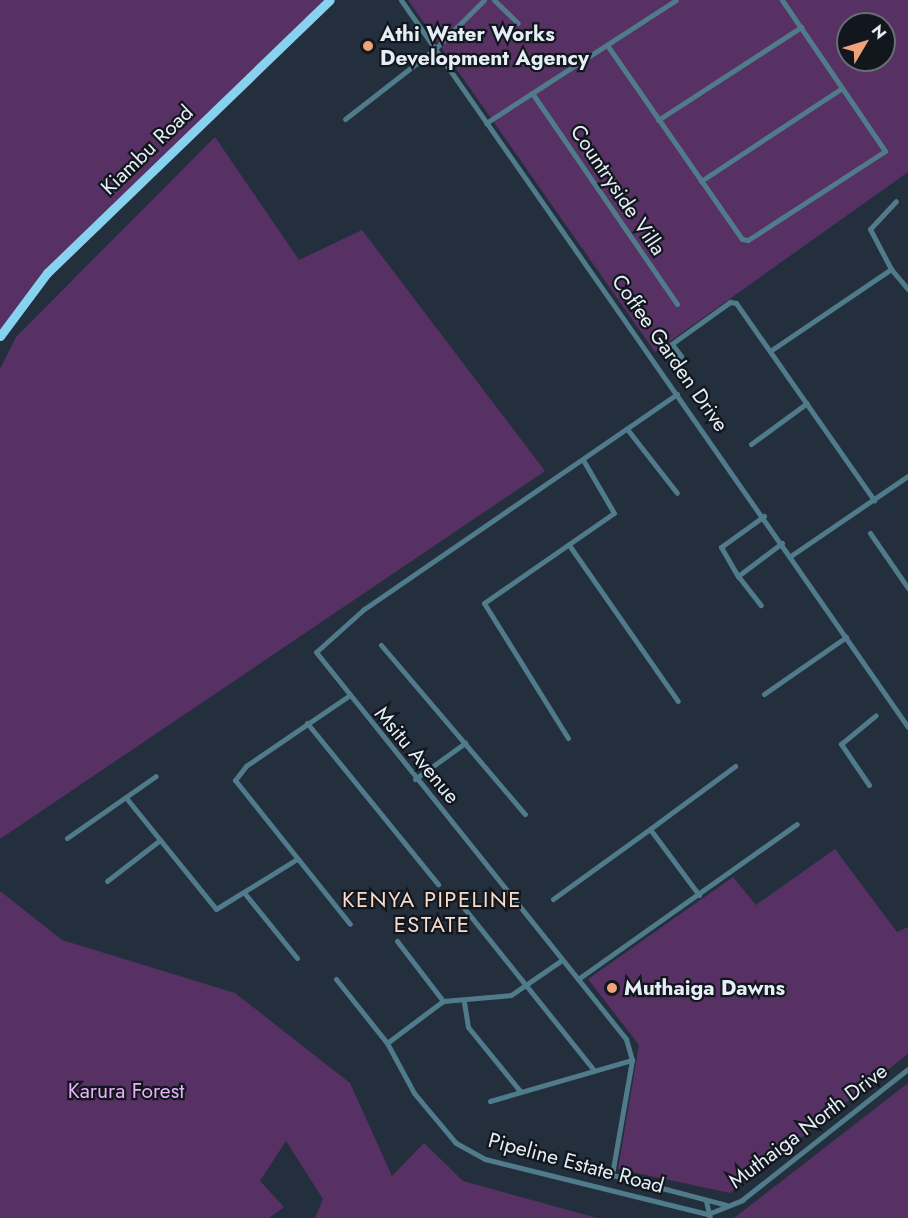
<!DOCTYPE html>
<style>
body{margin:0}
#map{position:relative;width:908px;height:1218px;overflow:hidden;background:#242f3d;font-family:Jost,sans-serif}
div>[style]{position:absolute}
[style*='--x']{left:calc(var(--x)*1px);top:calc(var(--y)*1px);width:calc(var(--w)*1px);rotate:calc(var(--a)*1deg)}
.green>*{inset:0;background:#573164}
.minor>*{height:5px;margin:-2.5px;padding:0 2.5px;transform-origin:2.5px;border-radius:2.5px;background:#507b8b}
.trunk>*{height:9px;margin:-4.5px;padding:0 4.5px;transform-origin:4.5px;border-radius:4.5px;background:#86d2ef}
.dots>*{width:16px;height:16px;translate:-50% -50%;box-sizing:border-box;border:3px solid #12171d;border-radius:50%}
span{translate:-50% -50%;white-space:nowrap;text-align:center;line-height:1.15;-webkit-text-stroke:4.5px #12171d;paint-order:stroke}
.poi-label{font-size:21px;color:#e5edf6;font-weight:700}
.left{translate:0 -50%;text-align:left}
.street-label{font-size:21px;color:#e5edf6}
.park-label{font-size:21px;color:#e8b0fc}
.neighbourhood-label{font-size:22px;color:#fadbcb;letter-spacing:1.5px}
.north{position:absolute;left:836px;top:12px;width:60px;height:60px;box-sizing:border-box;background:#12171d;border:2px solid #666d74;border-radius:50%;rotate:52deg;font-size:16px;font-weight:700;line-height:24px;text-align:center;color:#e5edf6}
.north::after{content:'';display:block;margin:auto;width:21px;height:27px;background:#efa378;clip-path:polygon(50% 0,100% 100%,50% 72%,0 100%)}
</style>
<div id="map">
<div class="green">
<i style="clip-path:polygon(0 0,327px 0,40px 283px,0 331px)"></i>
<i style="clip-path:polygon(evenodd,408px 0,908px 0,908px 172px,655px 352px,408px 0,848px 24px,884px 24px,884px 60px,848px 60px,848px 24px)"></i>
<i style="clip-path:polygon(215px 137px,299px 260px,362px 230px,545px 471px,0 839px,0 369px,16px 337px)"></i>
<i style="clip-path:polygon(835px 849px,897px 932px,908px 927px,908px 1054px,730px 1193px,618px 1169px,639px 1045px,588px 979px,733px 877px,756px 905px)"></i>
<i style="clip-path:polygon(0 891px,62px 940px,235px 993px,350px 1083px,392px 1176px,424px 1143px,463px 1181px,597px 1218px,315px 1218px,323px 1199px,286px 1141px,260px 1181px,284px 1207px,269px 1218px,0 1218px)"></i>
<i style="clip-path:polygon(908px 1083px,908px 1218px,734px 1218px,796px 1170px)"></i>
</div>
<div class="minor">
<i style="--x:401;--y:0;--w:886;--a:55.11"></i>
<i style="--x:494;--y:0;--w:33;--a:44"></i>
<i style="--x:607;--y:45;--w:236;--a:55.2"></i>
<i style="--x:742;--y:239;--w:6;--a:9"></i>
<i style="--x:748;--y:240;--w:163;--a:-33"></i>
<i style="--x:885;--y:151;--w:183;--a:-124.3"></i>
<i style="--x:532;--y:93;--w:256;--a:55.5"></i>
<i style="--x:345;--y:119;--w:114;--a:-37.9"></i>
<i style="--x:435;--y:49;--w:69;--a:-45"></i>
<i style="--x:658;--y:120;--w:171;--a:-33"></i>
<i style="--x:486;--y:123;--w:226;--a:-32.9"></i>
<i style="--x:701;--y:181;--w:169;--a:-33.4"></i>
<i style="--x:891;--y:269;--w:45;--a:-117.7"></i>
<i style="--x:870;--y:229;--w:38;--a:-47"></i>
<i style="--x:672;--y:344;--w:15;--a:53"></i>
<i style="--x:681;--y:356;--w:11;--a:139"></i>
<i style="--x:673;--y:363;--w:17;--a:-115"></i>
<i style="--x:666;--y:348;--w:79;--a:-35.7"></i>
<i style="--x:730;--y:302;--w:6;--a:9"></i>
<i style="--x:736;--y:303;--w:241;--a:55"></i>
<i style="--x:773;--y:349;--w:143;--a:-34.1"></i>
<i style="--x:891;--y:269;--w:26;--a:50"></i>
<i style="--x:677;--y:394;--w:380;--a:145.5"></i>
<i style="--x:364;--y:609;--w:64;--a:138.1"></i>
<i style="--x:316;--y:652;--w:496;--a:51.3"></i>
<i style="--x:626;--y:1039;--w:22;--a:74"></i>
<i style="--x:632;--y:1060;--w:117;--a:99.9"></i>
<i style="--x:612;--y:1175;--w:118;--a:14.7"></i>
<i style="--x:627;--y:429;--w:81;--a:52"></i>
<i style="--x:751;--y:444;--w:69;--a:-36.2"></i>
<i style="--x:764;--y:516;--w:53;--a:144.2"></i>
<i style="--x:721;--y:547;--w:34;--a:60"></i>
<i style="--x:738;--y:576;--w:55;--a:-36.9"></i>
<i style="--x:870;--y:533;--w:67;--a:55.4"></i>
<i style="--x:569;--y:545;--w:190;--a:55.1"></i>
<i style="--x:792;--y:555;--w:140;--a:-34.3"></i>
<i style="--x:738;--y:576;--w:37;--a:52"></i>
<i style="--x:381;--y:645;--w:222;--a:49.6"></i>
<i style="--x:764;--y:694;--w:100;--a:-34.8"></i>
<i style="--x:347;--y:697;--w:122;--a:145.7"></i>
<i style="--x:246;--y:766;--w:18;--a:128"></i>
<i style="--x:235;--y:780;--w:184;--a:51.4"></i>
<i style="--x:307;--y:723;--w:208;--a:50.9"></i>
<i style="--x:568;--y:738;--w:159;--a:-121.9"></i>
<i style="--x:484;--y:603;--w:158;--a:-34.7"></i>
<i style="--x:614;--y:513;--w:61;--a:-120.3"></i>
<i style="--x:415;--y:779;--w:62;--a:-35.8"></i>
<i style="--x:869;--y:785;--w:50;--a:-124.3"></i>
<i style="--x:841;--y:744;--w:45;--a:-39.6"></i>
<i style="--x:127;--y:799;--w:141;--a:51"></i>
<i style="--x:216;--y:909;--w:95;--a:-31.7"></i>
<i style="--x:67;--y:838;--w:108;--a:-34.9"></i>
<i style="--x:107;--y:881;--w:67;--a:-37.7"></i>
<i style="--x:246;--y:895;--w:81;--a:51"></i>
<i style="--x:699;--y:895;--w:82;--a:-126.6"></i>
<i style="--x:650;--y:829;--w:106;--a:-36.5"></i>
<i style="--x:553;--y:899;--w:120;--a:-35.8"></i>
<i style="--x:464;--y:908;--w:206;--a:51.3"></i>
<i style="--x:397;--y:941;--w:76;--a:52.5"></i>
<i style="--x:336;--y:979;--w:82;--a:51.4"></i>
<i style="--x:387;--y:1043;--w:57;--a:61.6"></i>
<i style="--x:414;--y:1093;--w:65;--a:50"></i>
<i style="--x:456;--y:1143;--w:33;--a:29"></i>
<i style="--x:485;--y:1159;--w:230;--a:13.9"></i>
<i style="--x:578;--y:979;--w:268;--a:-35.3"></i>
<i style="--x:464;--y:1002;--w:25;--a:81"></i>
<i style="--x:468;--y:1027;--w:82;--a:50.9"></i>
<i style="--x:387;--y:1043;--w:70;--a:-36.9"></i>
<i style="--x:443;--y:1001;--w:68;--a:-5"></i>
<i style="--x:511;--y:995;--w:62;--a:-34.5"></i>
<i style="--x:490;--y:1101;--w:148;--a:-16.1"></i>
<i style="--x:706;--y:1201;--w:17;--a:77"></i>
<i style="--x:708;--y:1214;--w:37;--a:-22"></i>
<i style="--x:742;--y:1200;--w:211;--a:-38.3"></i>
</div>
<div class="trunk">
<i style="--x:0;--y:336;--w:79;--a:-53.3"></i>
<i style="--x:47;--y:273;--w:393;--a:-44"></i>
</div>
<div class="dots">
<i style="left:368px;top:46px;background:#efa378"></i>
<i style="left:612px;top:988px;background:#efa378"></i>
</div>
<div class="poi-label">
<span class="left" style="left:380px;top:46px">Athi Water Works<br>Development Agency</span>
<span class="left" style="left:624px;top:988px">Muthaiga Dawns</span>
</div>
<div class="street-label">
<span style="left:147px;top:150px;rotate:-44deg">Kiambu Road</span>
<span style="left:618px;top:190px;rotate:56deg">Countryside Villa</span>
<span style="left:670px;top:353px;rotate:55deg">Coffee Garden Drive</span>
<span style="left:417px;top:755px;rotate:50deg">Msitu Avenue</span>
<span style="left:808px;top:1126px;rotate:-37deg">Muthaiga North Drive</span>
<span style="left:576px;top:1163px;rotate:15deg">Pipeline Estate Road</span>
</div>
<div class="park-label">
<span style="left:126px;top:1091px">Karura Forest</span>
</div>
<div class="neighbourhood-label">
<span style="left:432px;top:912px">KENYA PIPELINE<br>ESTATE</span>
</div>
<div class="north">N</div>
</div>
